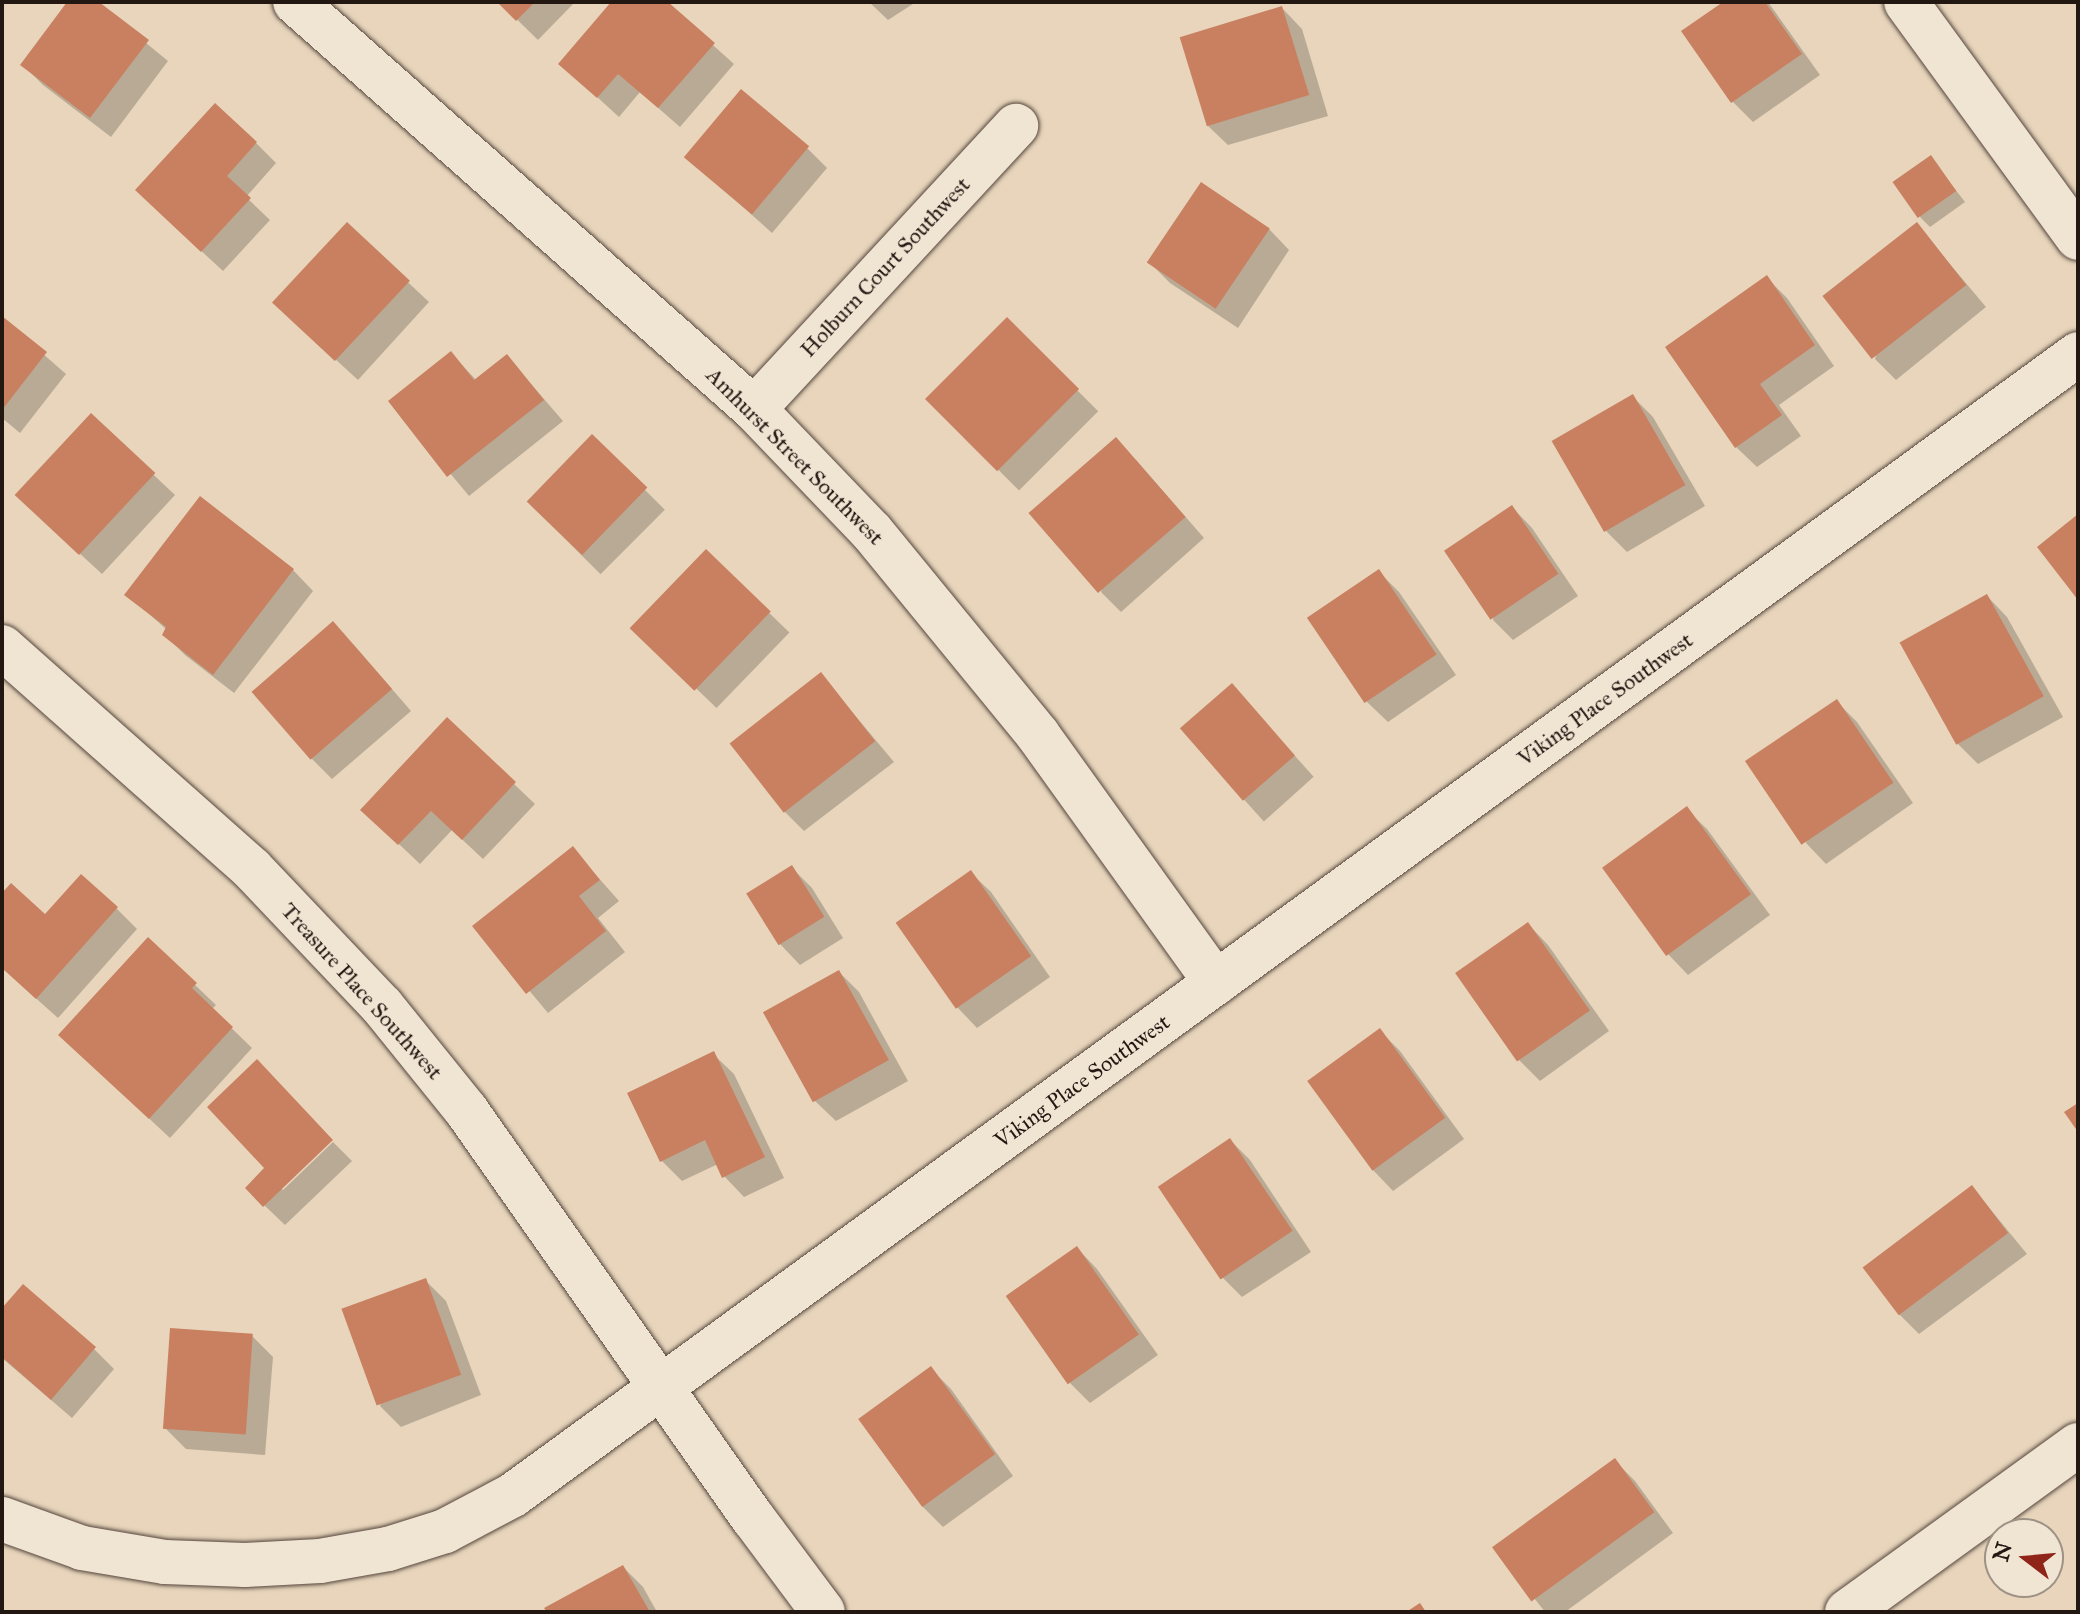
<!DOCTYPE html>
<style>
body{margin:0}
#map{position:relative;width:2080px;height:1614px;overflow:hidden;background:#e8d5bc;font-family:"IM FELL Great Primer",serif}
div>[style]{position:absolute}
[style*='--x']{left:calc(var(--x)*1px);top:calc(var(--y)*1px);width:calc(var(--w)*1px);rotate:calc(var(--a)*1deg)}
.shadow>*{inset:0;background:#0003;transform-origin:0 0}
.building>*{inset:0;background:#c88060;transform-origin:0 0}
.roads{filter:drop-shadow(0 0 2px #54463c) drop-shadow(0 0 2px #54463c)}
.minor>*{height:44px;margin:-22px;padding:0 22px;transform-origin:22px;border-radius:22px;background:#f0e4d3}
span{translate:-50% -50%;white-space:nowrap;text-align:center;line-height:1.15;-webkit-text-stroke:6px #f0e4d3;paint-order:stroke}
.street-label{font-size:22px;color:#231712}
.frame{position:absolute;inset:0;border:4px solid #231712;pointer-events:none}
.north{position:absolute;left:1984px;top:1518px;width:80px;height:80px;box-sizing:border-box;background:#f0e4d3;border:2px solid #9e9286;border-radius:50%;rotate:286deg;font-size:22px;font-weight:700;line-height:32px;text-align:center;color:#231712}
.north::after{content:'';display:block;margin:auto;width:28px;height:36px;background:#8f2418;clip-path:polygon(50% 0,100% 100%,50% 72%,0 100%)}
</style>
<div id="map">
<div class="shadow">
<i style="clip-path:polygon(70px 2px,96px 2px,168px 61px,111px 137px,43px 85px,23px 65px)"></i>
<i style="clip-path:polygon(499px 2px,575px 2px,538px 40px)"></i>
<i style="clip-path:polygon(614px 2px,665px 2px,734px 64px,680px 127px,640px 92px,619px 117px,561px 64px)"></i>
<i style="clip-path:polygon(869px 2px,916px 2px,888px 20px)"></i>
<i style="clip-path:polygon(1726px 2px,1768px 2px,1820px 75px,1753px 122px,1733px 102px,1684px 32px)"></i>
<i style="clip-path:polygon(1282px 8px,1302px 29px,1328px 116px,1228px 145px,1207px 125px)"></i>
<i style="clip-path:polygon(256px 143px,276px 163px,246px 197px,270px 220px,223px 271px,158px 211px)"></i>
<i style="clip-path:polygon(807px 148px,827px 168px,772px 233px,686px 156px)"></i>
<i style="clip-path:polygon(1931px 158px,1965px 202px,1930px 227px,1920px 217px)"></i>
<i style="clip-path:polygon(347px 225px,429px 302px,358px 380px,296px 323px)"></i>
<i style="clip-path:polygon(1917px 225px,1986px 307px,1896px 380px,1875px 359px)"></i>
<i style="clip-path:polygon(1269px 229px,1289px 250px,1238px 328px,1170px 283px,1150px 263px)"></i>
<i style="clip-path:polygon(1767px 278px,1787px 298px,1834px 366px,1779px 405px,1801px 436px,1757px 467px,1736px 447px)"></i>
<i style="clip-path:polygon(2px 318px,66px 374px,20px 433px,2px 418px)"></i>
<i style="left:1007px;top:320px;width:129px;height:112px;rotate:45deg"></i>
<i style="clip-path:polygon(451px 353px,477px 381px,507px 356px,563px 421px,469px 496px,391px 402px)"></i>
<i style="clip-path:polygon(1633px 397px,1653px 417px,1705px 506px,1627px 552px,1607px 532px,1555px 442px)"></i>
<i style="clip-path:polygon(91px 416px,175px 495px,102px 574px,39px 516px)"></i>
<i style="left:592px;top:437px;width:103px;height:91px;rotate:45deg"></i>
<i style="clip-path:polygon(1136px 460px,1204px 538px,1121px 612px,1101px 592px)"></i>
<i style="clip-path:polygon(1512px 507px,1532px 528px,1578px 596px,1513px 640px,1493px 620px)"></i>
<i style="left:706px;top:552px;width:116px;height:105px;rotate:44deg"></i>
<i style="clip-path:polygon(293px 570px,313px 591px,234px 693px,185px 655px,164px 634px,167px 630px,127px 594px)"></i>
<i style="clip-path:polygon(1379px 572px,1399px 592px,1456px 675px,1388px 722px,1367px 702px)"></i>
<i style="clip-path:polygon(1987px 596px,2007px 617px,2063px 717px,1978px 764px,1958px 744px)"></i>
<i style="clip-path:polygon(353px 644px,411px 711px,332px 779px,312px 759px)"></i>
<i style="clip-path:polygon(821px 675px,894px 762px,804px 831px,784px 811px)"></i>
<i style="left:1232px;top:686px;width:122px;height:67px;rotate:48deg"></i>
<i style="clip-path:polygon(1837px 702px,1857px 722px,1913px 803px,1826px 864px,1806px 843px)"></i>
<i style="clip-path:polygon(514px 784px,535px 804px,483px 859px,452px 830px,420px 864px,363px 810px)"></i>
<i style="clip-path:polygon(1686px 809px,1707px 829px,1770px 915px,1688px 975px,1668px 954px)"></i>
<i style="clip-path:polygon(573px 849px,619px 901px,598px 918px,625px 952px,548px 1013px,475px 926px)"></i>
<i style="clip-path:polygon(791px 867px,812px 888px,843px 938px,800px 965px,780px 944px)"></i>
<i style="clip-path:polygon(970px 872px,991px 892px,1050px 977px,977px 1028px,957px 1007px)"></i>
<i style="clip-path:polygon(2px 896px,45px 917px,116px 908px,137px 929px,58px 1018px,2px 968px)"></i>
<i style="clip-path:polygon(1528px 924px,1548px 945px,1609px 1031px,1540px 1081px,1519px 1060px)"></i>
<i style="clip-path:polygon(148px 940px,216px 1005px,212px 1009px,252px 1048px,170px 1138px,81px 1055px)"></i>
<i style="clip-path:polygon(839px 972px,859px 992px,908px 1081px,836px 1121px,815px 1101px)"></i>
<i style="clip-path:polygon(1379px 1030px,1400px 1051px,1464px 1139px,1393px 1191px,1373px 1170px)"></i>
<i style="clip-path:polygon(713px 1054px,734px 1074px,784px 1178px,744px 1197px,724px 1176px,718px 1164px,682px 1181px,662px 1161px)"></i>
<i style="clip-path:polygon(257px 1062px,280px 1187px,283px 1190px,333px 1142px,352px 1161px,285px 1225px,264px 1205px,267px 1168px)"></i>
<i style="clip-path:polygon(1230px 1140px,1250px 1160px,1311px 1252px,1242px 1297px,1222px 1277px,1161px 1186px)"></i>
<i style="clip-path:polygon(1972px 1187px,2027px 1254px,1919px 1334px,1899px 1314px)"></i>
<i style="clip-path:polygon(1077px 1248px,1097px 1269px,1158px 1355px,1090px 1403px,1070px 1383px,1009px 1297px)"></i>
<i style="clip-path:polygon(426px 1281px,446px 1301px,481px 1395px,401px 1427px,380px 1406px)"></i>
<i style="clip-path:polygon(2px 1311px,94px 1349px,114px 1369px,72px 1418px,2px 1358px)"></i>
<i style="clip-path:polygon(252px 1336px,273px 1357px,265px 1455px,186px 1449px,165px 1428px)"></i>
<i style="clip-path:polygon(930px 1368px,951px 1389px,1013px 1476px,943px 1527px,923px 1507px,860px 1420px)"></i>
<i style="clip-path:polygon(1615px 1461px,1635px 1481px,1673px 1533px,1565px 1612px,1545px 1612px,1496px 1549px)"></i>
<i style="clip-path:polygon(623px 1567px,643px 1587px,657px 1612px,549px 1612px)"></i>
</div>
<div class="building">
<i style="clip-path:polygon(67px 2px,99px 2px,149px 40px,90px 118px,20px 65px)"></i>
<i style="clip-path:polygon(497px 2px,535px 2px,516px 21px)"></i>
<i style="clip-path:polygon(611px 2px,668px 2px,715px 43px,658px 108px,618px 74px,597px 98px,558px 64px)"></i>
<i style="clip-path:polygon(1723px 2px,1765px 2px,1802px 54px,1731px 103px,1681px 31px)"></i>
<i style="left:1282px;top:6px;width:93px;height:107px;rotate:73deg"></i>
<i style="left:741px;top:89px;width:89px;height:89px;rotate:40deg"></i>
<i style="clip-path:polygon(215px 103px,257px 142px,227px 176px,251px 198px,201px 252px,135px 190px)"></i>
<i style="left:1931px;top:155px;width:44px;height:47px;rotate:55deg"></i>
<i style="left:1201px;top:182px;width:83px;height:97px;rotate:34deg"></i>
<i style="left:347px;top:222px;width:86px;height:110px;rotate:43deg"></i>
<i style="left:1917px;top:222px;width:80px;height:120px;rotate:52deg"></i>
<i style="clip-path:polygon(1767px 275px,1815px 345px,1760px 384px,1782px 415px,1735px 448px,1665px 347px)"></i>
<i style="clip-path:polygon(2px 316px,47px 352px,2px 410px)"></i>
<i style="left:1007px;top:317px;width:102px;height:116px;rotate:45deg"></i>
<i style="clip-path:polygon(451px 351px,474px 380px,507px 354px,544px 400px,447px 477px,388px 401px)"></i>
<i style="left:1633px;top:394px;width:105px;height:94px;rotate:60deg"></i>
<i style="left:91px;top:413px;width:88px;height:112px;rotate:43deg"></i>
<i style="left:592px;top:434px;width:77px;height:94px;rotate:44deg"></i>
<i style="left:1116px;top:437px;width:106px;height:116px;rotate:49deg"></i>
<i style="clip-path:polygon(200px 496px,294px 569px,213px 675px,162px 635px,166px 627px,124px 595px)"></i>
<i style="left:1512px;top:505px;width:83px;height:82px;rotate:56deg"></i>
<i style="clip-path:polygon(2078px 514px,2078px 600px,2037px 547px)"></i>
<i style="left:706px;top:549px;width:90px;height:110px;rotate:44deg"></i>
<i style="left:1379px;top:569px;width:103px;height:87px;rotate:56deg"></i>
<i style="left:1987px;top:594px;width:117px;height:100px;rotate:61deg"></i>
<i style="left:333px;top:621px;width:90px;height:108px;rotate:49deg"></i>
<i style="left:821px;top:672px;width:88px;height:116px;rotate:52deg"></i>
<i style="left:1232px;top:683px;width:96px;height:69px;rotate:49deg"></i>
<i style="left:1837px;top:699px;width:101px;height:111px;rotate:56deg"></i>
<i style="clip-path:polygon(447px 717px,516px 782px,462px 840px,431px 811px,398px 845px,360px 810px)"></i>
<i style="left:1687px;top:806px;width:109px;height:105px;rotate:54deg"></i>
<i style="clip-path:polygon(573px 846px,600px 880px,579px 896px,606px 931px,526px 994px,472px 926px)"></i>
<i style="left:792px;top:865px;width:61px;height:54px;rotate:58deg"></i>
<i style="left:971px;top:870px;width:105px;height:92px;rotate:55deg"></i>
<i style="clip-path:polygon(81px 874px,118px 907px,36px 999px,2px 968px,2px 893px,11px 883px,45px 914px)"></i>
<i style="left:1528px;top:922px;width:108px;height:89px;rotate:55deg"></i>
<i style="clip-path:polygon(148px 937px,197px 983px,192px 988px,233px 1027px,149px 1119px,58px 1035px)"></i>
<i style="left:839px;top:970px;width:103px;height:87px;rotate:61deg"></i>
<i style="left:1380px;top:1028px;width:111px;height:90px;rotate:54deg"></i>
<i style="clip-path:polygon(714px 1051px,765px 1157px,722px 1178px,705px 1140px,660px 1162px,627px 1093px)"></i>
<i style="clip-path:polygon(257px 1059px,333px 1140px,263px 1207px,245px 1188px,264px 1168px,207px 1107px)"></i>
<i style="clip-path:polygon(2078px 1103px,2078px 1132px,2064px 1112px)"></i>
<i style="left:1230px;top:1138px;width:112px;height:87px;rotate:56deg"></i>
<i style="left:1972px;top:1185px;width:60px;height:137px;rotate:53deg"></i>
<i style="left:1077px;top:1246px;width:108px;height:87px;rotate:55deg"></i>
<i style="left:426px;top:1278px;width:103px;height:90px;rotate:70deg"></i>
<i style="clip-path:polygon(23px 1284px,96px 1347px,51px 1400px,2px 1357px,2px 1308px)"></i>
<i style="left:170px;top:1328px;width:83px;height:101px;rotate:4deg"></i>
<i style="left:931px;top:1366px;width:109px;height:90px;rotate:54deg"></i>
<i style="left:1615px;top:1458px;width:67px;height:152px;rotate:54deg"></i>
<i style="clip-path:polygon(623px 1565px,650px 1612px,547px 1612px,544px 1608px)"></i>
<i style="clip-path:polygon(1420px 1603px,1426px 1612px,1406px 1612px)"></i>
</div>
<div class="roads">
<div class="minor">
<i style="--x:295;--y:2;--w:613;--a:41.56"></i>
<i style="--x:754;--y:409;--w:170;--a:46.2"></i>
<i style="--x:872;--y:532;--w:262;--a:50.7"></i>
<i style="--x:1038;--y:735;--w:305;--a:54.3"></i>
<i style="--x:1906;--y:2;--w:292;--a:53.9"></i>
<i style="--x:754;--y:409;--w:386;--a:-47.2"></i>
<i style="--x:2;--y:647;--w:334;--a:41.6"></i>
<i style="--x:252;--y:869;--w:189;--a:46.5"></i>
<i style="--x:382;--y:1006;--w:134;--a:51.1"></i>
<i style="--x:466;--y:1110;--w:499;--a:54.9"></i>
<i style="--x:753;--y:1518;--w:117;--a:53.3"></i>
<i style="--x:2;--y:1519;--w:85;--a:19.9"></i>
<i style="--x:82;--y:1548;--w:84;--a:9.6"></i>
<i style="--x:165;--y:1562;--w:80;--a:2.1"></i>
<i style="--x:245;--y:1565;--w:75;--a:-3.1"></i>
<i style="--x:320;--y:1561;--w:69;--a:-10"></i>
<i style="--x:388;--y:1549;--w:60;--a:-17.5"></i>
<i style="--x:445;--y:1531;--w:77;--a:-27.9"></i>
<i style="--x:513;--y:1495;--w:1937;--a:-36.09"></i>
<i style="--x:1847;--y:1612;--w:285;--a:-35.9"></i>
</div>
</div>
<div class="street-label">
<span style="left:885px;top:267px;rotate:-47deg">Holburn Court Southwest</span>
<span style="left:795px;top:456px;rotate:45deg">Amhurst Street Southwest</span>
<span style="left:1605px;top:699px;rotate:-36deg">Viking Place Southwest</span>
<span style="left:362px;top:991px;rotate:48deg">Treasure Place Southwest</span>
<span style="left:1082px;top:1081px;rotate:-36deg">Viking Place Southwest</span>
</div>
<div class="frame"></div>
<div class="north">N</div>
</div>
